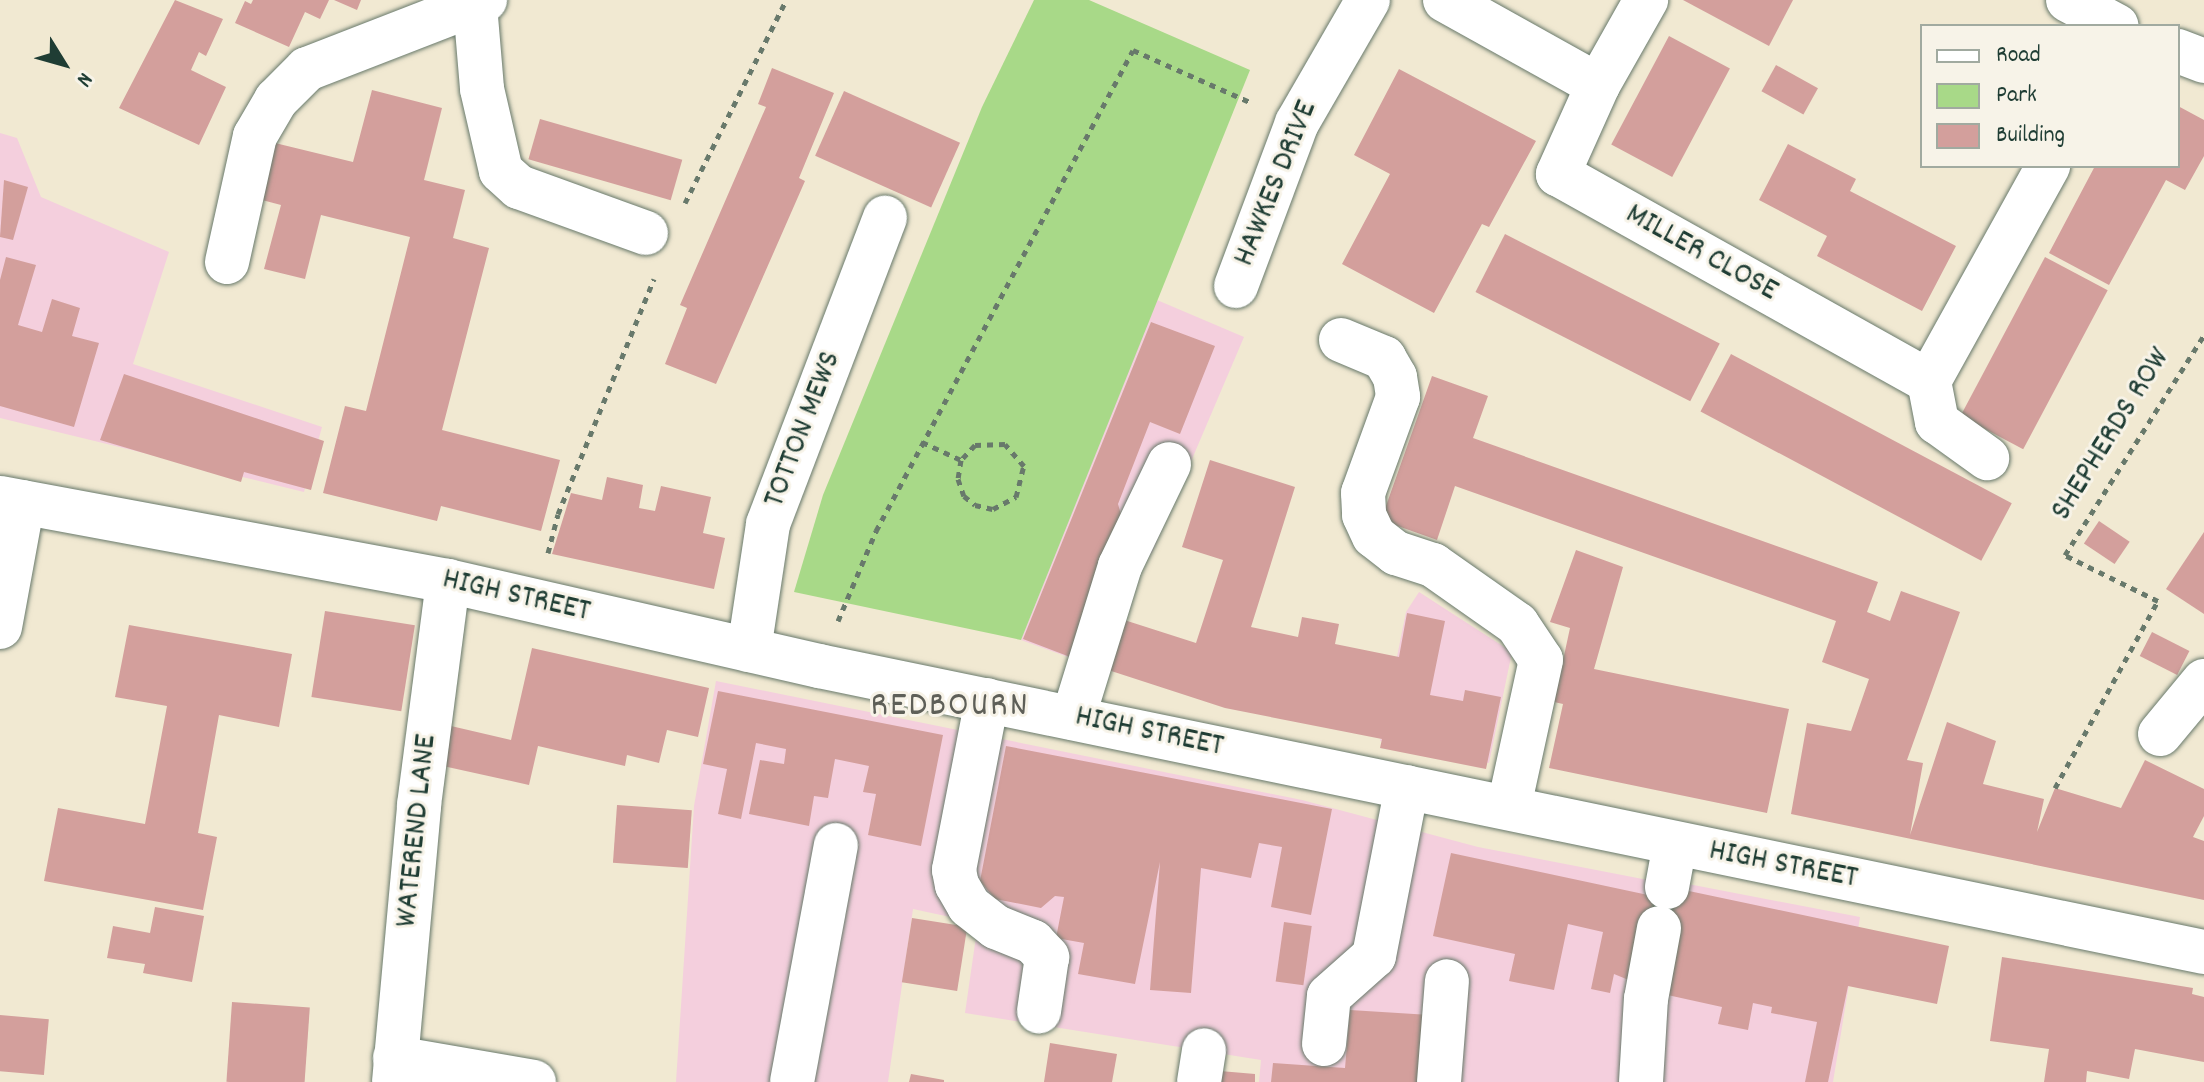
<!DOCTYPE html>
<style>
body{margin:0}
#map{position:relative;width:2204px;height:1082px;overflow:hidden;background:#f1e9d2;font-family:Dekko,sans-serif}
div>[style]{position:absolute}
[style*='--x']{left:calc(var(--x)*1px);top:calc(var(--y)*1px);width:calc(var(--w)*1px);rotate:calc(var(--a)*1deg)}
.built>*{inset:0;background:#f4cfdd}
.green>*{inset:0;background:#a8d988}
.building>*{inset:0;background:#d39f9c;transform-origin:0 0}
.path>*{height:5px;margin-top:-2.5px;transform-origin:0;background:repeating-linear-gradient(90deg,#68796b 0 6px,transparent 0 12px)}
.roads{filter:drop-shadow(0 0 2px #68796b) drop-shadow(0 0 2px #68796b)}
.minor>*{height:44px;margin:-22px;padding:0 22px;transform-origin:22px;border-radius:22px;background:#fff}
span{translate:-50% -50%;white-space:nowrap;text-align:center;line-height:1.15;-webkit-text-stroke:6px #f7f3e8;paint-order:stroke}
.street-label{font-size:32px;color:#1f3d34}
.quarter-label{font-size:36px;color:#5e5f58;letter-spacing:2px}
.legend{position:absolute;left:1920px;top:24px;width:260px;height:144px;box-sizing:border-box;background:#f7f3e8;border:2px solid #a1aaa0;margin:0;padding:10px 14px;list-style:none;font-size:24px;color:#1f3d34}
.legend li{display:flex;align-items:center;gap:16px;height:40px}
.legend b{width:40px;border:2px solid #a1aaa0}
.north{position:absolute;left:24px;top:24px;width:80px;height:80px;-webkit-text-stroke:6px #f7f3e8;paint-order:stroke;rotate:127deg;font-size:22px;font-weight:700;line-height:32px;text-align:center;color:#1f3d34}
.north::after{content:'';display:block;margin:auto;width:28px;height:36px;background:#1f3d34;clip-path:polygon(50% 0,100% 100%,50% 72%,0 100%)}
</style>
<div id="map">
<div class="built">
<i style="clip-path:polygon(0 133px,17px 138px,41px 197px,169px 252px,133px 364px,322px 427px,304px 492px,0 418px)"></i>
<i style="clip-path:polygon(1157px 300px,1244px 337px,1152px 553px,1127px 574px,1101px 669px,1021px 640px)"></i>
<i style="clip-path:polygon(1419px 592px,1512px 652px,1489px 763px,1380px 741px,1406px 612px)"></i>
<i style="clip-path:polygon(716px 681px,1302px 800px,1478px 847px,1653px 881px,1628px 1082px,1259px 1082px,1261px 1060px,965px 1013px,978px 923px,913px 909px,888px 1082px,676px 1082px,694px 806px)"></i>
<i style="clip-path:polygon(1683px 883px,1860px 917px,1833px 1082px,1654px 1082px)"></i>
</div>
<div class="green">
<i style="clip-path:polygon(1034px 0,1089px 0,1250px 70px,1021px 640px,794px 592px,823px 495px,982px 107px)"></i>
</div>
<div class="building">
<i style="clip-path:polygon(175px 0,223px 19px,206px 56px,199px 52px,191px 70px,226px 87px,199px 145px,119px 108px)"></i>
<i style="clip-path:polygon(253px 0,329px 0,320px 19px,305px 12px,289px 47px,235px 23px,245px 1px,251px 4px)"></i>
<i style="clip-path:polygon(334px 0,361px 0,357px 10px)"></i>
<i style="clip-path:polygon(1683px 0,1793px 0,1769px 46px)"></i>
<i style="left:1669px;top:36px;width:69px;height:123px;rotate:28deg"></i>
<i style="left:1776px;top:65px;width:48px;height:30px;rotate:29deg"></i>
<i style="clip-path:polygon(772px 68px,834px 93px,799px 178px,805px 181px,716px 384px,665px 364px,687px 308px,680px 305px,766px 107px,758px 104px)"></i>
<i style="clip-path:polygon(1399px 69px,1536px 141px,1489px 227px,1482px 224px,1434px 313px,1342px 264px,1390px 174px,1354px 155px)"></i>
<i style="clip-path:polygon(372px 90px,442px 108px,424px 180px,465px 190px,453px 238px,489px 248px,442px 430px,560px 460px,541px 531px,441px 506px,437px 521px,323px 493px,345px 406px,366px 411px,410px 237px,321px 215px,305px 279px,264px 269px,281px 205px,262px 200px,275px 143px,353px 162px)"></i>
<i style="left:844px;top:91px;width:127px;height:71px;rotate:24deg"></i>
<i style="clip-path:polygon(2178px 106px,2204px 120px,2204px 156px,2185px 190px,2166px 180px,2109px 285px,2049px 253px,2095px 166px,2178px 166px)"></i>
<i style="left:540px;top:119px;width:148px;height:42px;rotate:16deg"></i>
<i style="clip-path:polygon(1788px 144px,1856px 179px,1850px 191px,1956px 246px,1922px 311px,1817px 256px,1827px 236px,1759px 200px)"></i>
<i style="clip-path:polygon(4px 180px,28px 187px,13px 240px,0 237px)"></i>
<i style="left:1505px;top:234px;width:241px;height:65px;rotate:27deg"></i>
<i style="clip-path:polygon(6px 257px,36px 265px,18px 325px,42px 332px,52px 299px,80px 308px,72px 336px,99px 343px,74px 427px,0 406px,0 280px)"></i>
<i style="left:2045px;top:257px;width:71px;height:180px;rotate:28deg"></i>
<i style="clip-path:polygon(1151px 322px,1215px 346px,1180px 434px,1150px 422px,1118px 504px,1124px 525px,1078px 660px,1023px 639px)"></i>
<i style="left:1731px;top:354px;width:318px;height:65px;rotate:28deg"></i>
<i style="clip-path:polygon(124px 374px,324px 441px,311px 490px,244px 472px,241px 482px,100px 440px)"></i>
<i style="clip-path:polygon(1432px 376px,1488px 396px,1473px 438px,1878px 582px,1867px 612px,1890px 621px,1901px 591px,1960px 612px,1907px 760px,1923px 763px,1910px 835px,1947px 722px,1996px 741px,1983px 784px,2044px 799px,2037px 832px,2055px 788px,2121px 808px,2145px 760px,2204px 789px,2204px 816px,2193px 837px,2204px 841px,2204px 900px,1791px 814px,1807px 723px,1851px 731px,1869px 679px,1822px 662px,1836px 621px,1455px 486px,1437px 540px,1381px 520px)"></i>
<i style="clip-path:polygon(1210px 460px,1295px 487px,1251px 627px,1298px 637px,1302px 617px,1339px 624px,1335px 644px,1399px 657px,1407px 613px,1445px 621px,1430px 695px,1463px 701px,1465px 690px,1501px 697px,1486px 769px,1380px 748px,1382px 739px,1225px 708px,1102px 668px,1118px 618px,1196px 643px,1223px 560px,1182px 547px)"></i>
<i style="clip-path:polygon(607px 477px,643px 485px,639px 508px,655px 511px,661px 486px,711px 497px,703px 533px,725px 538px,714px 589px,552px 554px,571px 493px,602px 500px)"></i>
<i style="left:2099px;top:521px;width:37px;height:27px;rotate:34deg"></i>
<i style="clip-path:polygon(2204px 532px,2204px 614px,2166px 589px)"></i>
<i style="clip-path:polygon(1576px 550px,1623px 567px,1594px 669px,1789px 709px,1767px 813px,1549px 768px,1563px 704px,1554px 702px,1570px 628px,1550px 622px)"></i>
<i style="left:325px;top:611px;width:91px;height:87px;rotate:9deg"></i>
<i style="clip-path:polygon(129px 625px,292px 654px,279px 727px,219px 715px,198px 833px,217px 837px,203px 910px,44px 881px,58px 808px,145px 824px,167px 706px,115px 697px)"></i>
<i style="left:2152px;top:632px;width:42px;height:27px;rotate:27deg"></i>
<i style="clip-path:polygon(532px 648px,709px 688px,698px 737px,667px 730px,659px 763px,627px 755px,625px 766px,538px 746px,529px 785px,443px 766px,451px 726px,511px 740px)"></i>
<i style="clip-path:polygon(718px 691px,943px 735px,921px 846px,868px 835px,876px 794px,863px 792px,869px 766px,835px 759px,828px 798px,814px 796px,809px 826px,749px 814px,760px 760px,784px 764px,786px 749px,756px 743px,741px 819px,718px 814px,727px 769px,703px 764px)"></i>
<i style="clip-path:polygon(1006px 746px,1332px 809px,1311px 915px,1271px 907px,1282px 847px,1259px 843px,1251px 878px,1201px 868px,1191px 993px,1150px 990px,1160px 862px,1135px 984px,1078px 974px,1084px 943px,1056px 938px,1064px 897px,1055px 896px,1041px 908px,995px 899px,980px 881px)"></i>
<i style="left:617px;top:805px;width:75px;height:58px;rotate:4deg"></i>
<i style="clip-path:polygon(1451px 853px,1648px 895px,1651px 883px,1949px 946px,1937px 1004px,1848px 986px,1828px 1082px,1805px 1082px,1817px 1022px,1771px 1013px,1772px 1007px,1753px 1003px,1748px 1030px,1718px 1024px,1722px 1007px,1663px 994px,1614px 974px,1610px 993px,1591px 989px,1603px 932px,1568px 924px,1554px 990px,1509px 981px,1515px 954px,1433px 936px)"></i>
<i style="clip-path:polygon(155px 907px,204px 916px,192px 982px,143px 973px,145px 964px,107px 958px,113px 926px,150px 933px)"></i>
<i style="left:912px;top:918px;width:56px;height:65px;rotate:9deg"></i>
<i style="left:1284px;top:922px;width:28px;height:60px;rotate:8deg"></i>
<i style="clip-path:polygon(2002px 957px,2193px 988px,2192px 994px,2204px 997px,2204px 1062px,2135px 1049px,2129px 1079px,2087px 1071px,2086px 1082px,2044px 1082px,2049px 1049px,1990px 1041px)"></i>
<i style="left:232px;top:1002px;width:78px;height:80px;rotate:4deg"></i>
<i style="clip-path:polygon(1350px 1010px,1430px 1015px,1426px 1082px,1271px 1082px,1273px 1063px,1345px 1068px)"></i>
<i style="left:0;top:1015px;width:49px;height:56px;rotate:5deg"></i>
<i style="clip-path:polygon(1050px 1043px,1117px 1054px,1112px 1082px,1044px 1082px)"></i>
<i style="clip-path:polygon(1220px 1071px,1255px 1074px,1255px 1082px,1219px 1082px)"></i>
<i style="clip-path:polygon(911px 1074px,944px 1080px,944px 1082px,909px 1082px)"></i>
</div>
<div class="path">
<i style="--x:685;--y:203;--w:227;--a:-63.5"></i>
<i style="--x:922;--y:442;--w:43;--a:24.8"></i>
<i style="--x:961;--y:460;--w:19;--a:99"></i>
<i style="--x:958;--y:479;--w:18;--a:71"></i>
<i style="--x:964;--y:496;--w:14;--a:39"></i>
<i style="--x:975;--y:505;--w:18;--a:13"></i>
<i style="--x:993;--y:509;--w:26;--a:-28"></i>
<i style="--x:1016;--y:497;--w:32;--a:-76"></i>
<i style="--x:1024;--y:466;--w:29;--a:-131"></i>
<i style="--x:1005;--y:444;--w:30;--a:178"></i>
<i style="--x:975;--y:445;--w:21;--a:133"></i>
<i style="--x:548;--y:553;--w:40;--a:-75.6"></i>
<i style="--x:558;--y:514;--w:254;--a:-67.8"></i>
<i style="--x:838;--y:621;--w:98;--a:-67.1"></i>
<i style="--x:876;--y:531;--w:545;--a:-61.88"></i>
<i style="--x:1133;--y:50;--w:130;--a:24"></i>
<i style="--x:2055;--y:788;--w:213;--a:-61.2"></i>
<i style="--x:2158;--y:601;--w:104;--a:-153.7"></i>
<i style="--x:2065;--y:555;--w:260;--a:-57.7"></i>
</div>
<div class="roads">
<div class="minor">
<i style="--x:1445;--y:0;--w:175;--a:29.1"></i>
<i style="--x:1598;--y:85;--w:98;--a:114.2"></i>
<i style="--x:1558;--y:174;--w:425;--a:29.2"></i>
<i style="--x:1929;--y:381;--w:246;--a:-61"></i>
<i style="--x:2068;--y:0;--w:55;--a:28"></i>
<i style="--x:475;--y:5;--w:84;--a:85.2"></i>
<i style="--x:482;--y:89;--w:84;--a:77"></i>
<i style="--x:501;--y:171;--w:24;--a:42"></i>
<i style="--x:519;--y:187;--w:135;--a:19.9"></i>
<i style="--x:2178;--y:51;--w:28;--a:21"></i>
<i style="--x:1598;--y:85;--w:98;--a:-60.5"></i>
<i style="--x:227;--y:262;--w:129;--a:-77.5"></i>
<i style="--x:255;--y:136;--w:42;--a:-59.7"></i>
<i style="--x:276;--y:100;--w:44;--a:-45"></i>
<i style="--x:307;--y:69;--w:191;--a:-21.2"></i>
<i style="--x:1236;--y:286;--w:174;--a:-69.5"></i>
<i style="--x:1297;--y:123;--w:142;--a:-60"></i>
<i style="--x:1341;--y:340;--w:47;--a:22.7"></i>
<i style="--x:1384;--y:358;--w:22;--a:60"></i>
<i style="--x:1395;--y:377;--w:20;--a:81"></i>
<i style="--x:1398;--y:397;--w:102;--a:110"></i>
<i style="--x:1363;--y:493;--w:22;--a:87"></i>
<i style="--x:1364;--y:515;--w:23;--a:65"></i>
<i style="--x:1374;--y:536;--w:28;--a:38"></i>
<i style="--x:1396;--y:553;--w:39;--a:18"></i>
<i style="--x:1433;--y:565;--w:103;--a:35.1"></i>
<i style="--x:1517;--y:624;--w:43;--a:56.3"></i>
<i style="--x:1541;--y:660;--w:150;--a:102.3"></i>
<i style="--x:1929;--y:381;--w:42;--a:79"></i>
<i style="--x:1937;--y:422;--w:62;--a:35.8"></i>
<i style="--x:0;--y:498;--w:456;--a:10.5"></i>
<i style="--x:448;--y:581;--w:381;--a:12.9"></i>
<i style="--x:819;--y:666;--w:1414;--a:11.67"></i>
<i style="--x:0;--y:627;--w:127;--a:-79.6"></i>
<i style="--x:749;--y:650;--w:127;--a:-81.4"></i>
<i style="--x:768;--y:524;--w:328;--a:-69.1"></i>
<i style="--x:987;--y:700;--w:173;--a:101"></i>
<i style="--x:954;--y:870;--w:15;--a:79"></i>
<i style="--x:957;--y:885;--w:24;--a:60"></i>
<i style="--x:969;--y:906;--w:34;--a:38"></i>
<i style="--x:996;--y:927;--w:40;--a:22"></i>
<i style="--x:1033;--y:942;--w:21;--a:47"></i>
<i style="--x:1047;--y:957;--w:55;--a:98.4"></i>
<i style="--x:1073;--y:718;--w:159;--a:-72.8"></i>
<i style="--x:1120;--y:566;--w:113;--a:-64.3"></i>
<i style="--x:2160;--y:734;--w:69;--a:-50.3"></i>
<i style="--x:1667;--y:887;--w:44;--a:-79.5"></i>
<i style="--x:1324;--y:1044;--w:48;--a:-84.1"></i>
<i style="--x:1329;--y:996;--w:60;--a:-41.6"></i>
<i style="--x:1374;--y:956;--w:172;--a:-79"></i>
<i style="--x:395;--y:1058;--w:141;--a:9.8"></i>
<i style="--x:394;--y:1082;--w:278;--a:-84.8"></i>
<i style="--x:419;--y:805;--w:226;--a:-82.6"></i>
<i style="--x:792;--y:1082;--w:241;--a:-79.5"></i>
<i style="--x:1199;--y:1082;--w:32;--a:-81"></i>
<i style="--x:1439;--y:1082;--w:101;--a:-85.5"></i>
<i style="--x:1641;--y:1082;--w:83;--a:-86.6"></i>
<i style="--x:1646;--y:999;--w:72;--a:-79.6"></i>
</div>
</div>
<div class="street-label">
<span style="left:1277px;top:184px;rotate:-68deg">HAWKES DRIVE</span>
<span style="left:1701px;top:254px;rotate:29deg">MILLER CLOSE</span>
<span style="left:804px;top:430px;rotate:-69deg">TOTTON MEWS</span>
<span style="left:2112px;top:435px;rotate:-58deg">SHEPHERDS ROW</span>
<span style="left:516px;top:597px;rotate:13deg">HIGH STREET</span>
<span style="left:1149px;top:733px;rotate:12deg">HIGH STREET</span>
<span style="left:418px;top:831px;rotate:-84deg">WATEREND LANE</span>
<span style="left:1783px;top:866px;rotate:11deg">HIGH STREET</span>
</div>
<div class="quarter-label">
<span style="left:950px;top:708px">REDBOURN</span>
</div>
<ul class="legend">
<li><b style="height:10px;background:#fff"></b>Road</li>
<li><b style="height:22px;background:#a8d988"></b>Park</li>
<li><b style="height:22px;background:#d39f9c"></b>Building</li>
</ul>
<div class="north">N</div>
</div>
